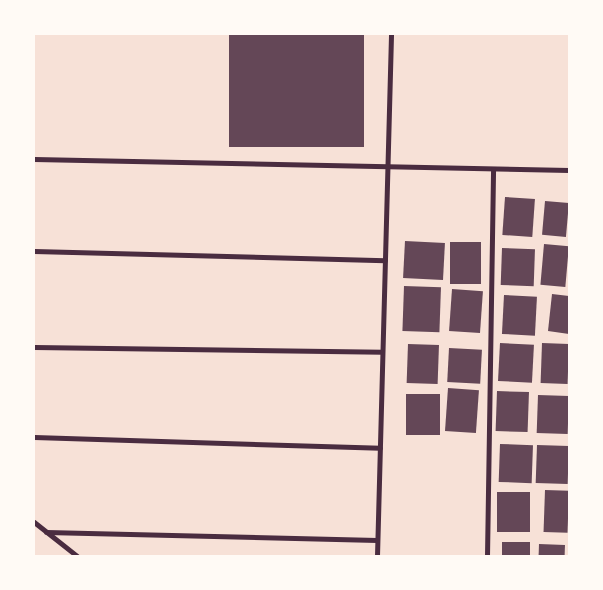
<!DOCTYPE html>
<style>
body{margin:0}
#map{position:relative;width:603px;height:590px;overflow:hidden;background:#f7e1d7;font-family:"Public Sans",sans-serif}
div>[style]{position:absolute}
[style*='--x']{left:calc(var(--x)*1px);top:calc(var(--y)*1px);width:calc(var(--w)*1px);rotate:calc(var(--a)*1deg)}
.building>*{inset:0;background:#644757;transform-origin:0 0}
.minor>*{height:5px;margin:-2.5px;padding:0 2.5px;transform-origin:2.5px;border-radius:2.5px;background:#4a2c40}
span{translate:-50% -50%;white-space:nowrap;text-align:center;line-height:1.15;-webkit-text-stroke:5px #fffaf5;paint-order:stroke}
.frame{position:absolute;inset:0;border:35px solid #fffaf5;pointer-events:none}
</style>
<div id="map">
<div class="building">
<i style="left:229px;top:35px;width:135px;height:112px"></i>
<i style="left:505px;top:197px;width:30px;height:38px;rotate:4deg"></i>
<i style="left:545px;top:201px;width:24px;height:34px;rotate:5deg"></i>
<i style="left:405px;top:241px;width:40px;height:37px;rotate:3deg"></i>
<i style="left:450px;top:242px;width:31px;height:42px"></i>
<i style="left:544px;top:244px;width:25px;height:41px;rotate:5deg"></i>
<i style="left:502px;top:248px;width:33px;height:37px;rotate:2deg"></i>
<i style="left:404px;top:286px;width:37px;height:45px;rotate:2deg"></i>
<i style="left:452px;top:289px;width:31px;height:42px;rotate:4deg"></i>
<i style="clip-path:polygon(552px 294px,569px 296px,569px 334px,548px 331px)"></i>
<i style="left:504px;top:295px;width:33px;height:39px;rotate:3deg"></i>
<i style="left:500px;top:343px;width:34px;height:38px;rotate:3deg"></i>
<i style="left:542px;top:343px;width:27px;height:40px;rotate:2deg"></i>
<i style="left:408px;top:344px;width:31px;height:39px;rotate:2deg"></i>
<i style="left:449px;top:348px;width:33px;height:34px;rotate:3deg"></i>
<i style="left:448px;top:388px;width:31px;height:43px;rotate:4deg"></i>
<i style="left:497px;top:391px;width:32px;height:40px;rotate:2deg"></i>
<i style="left:406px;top:394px;width:34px;height:41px"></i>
<i style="left:538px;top:395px;width:31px;height:38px;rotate:2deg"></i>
<i style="left:500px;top:444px;width:33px;height:38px;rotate:2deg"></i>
<i style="left:537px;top:445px;width:32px;height:38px;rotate:2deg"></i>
<i style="left:545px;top:490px;width:24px;height:42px;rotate:2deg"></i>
<i style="left:497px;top:492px;width:33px;height:40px"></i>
<i style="left:502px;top:542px;width:28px;height:14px"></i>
<i style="left:539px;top:544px;width:26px;height:12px;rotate:2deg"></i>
</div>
<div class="minor">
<i style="--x:34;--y:159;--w:535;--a:1.18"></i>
<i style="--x:34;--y:251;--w:351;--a:1.5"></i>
<i style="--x:34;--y:347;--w:348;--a:0.8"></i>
<i style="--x:34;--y:437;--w:346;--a:1.8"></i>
<i style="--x:34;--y:522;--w:55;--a:38.3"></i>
<i style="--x:46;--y:532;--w:331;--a:1.4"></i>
<i style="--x:377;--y:556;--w:522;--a:-88.46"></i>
<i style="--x:487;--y:556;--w:387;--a:-89.1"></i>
</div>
<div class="frame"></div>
</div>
